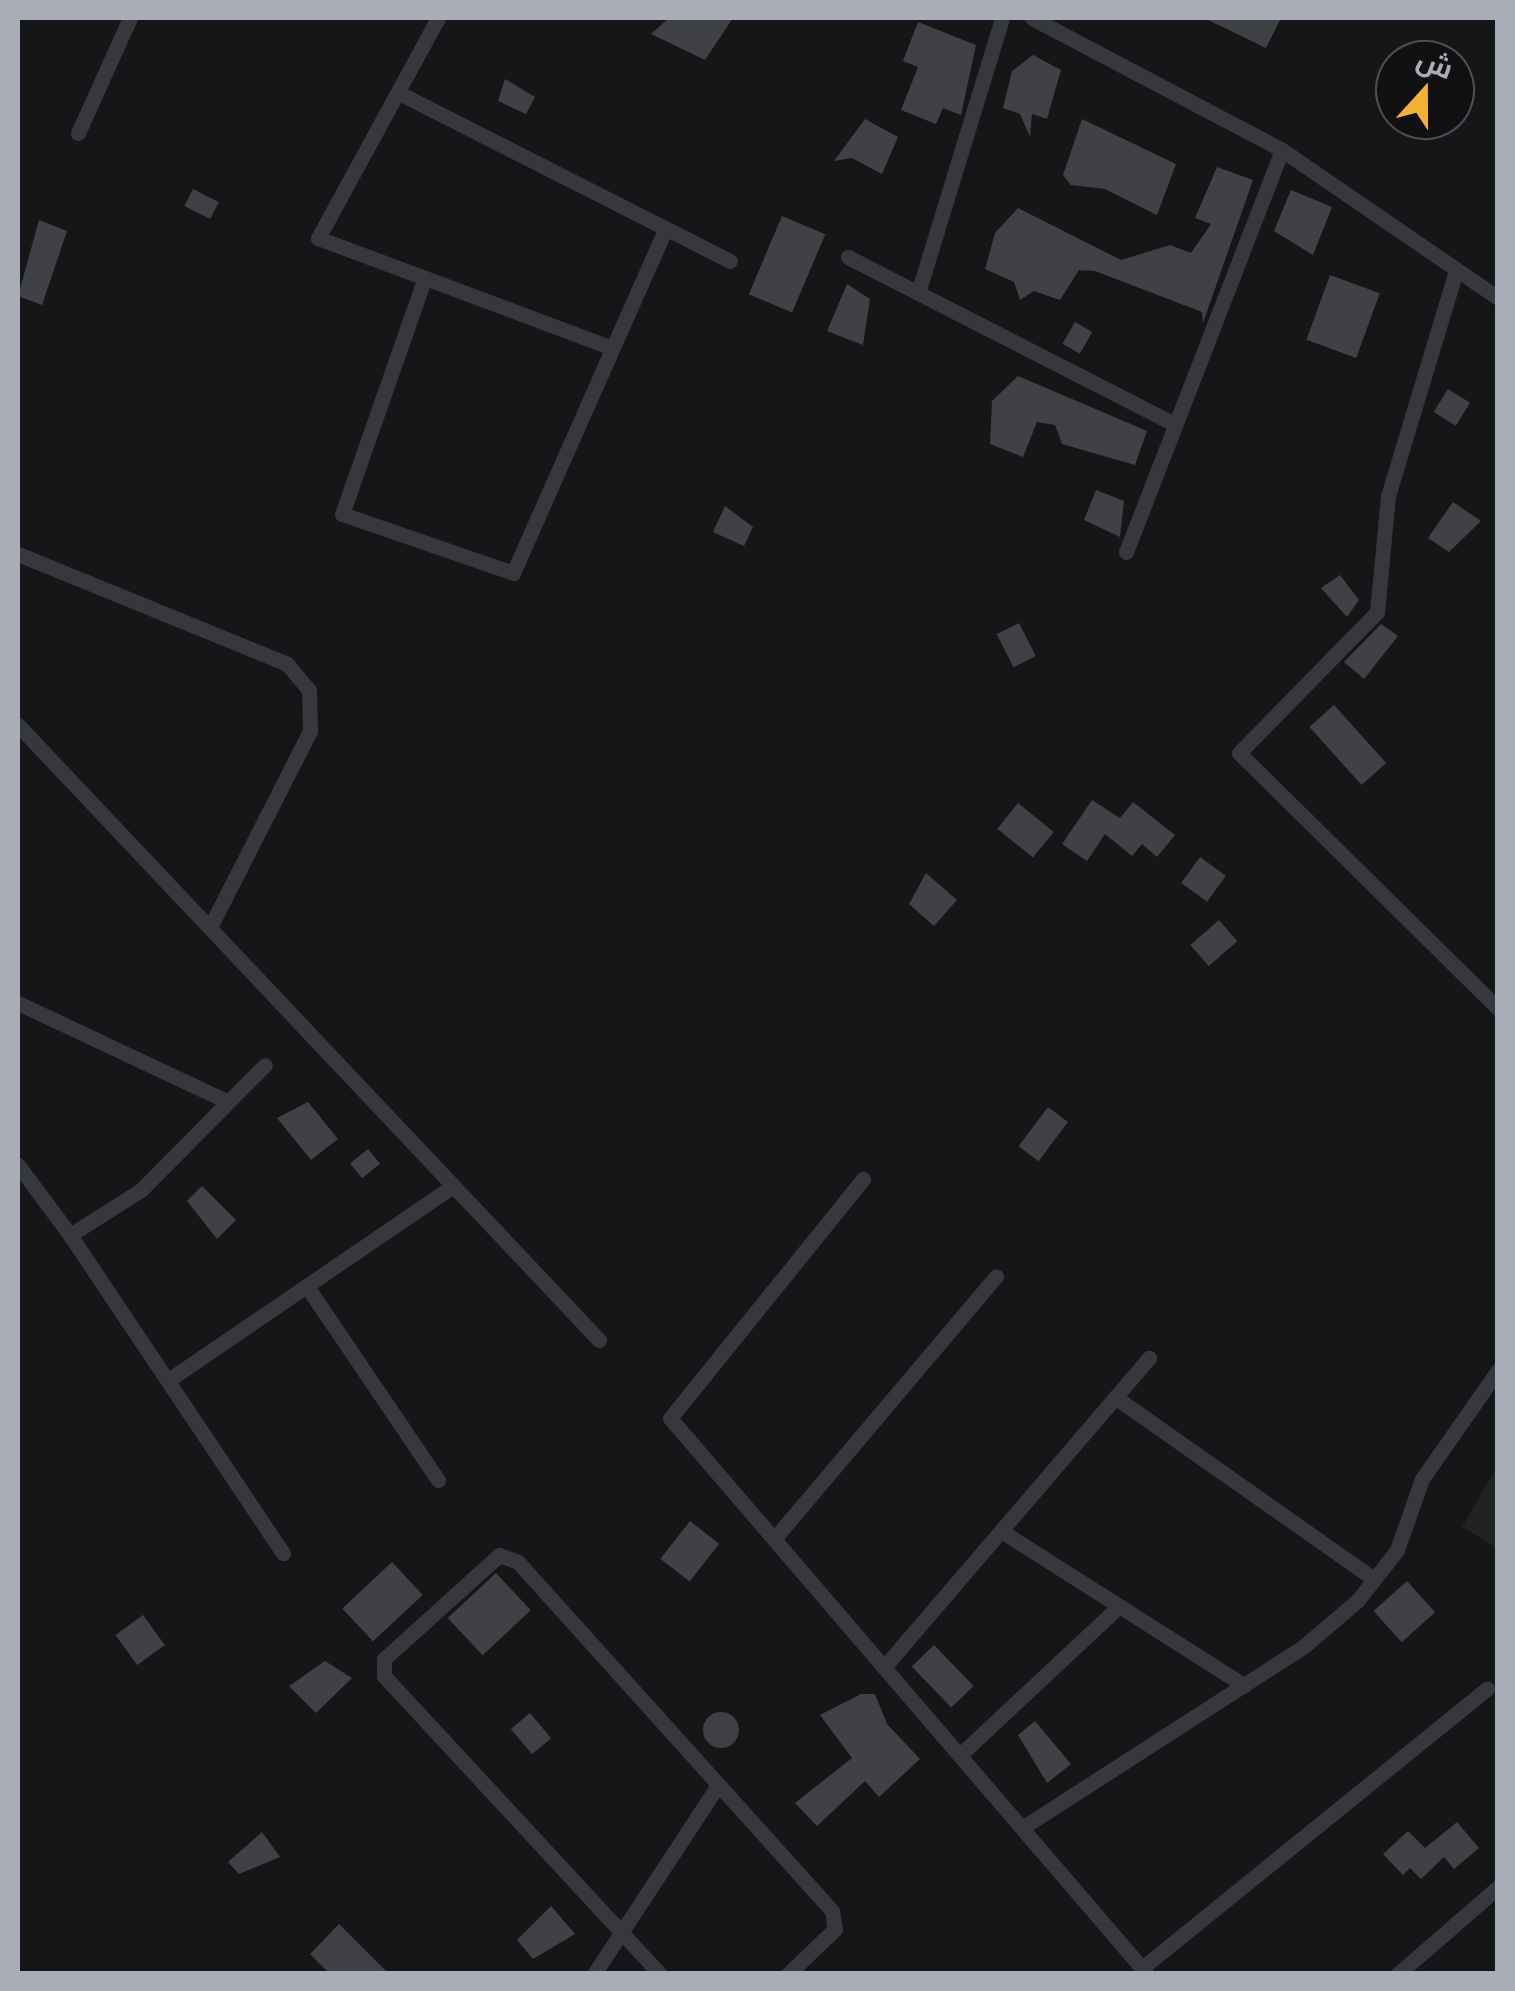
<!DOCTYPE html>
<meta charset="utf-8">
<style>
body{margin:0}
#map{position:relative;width:1515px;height:1991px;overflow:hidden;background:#161618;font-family:Ubuntu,Cairo,sans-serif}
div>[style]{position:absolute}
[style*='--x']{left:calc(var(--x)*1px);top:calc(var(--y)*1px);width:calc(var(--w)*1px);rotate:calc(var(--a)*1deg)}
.built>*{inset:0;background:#222225}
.building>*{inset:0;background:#404145;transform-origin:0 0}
.round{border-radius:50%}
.street>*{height:15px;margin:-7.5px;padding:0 7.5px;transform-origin:7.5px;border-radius:7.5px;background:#37383d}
span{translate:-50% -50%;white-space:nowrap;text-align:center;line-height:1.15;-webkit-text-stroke:9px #111113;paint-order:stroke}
.frame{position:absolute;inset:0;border:20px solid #a8adb8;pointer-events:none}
.north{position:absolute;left:1375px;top:40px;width:100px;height:100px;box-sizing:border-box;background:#111113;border:2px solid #4d4f55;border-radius:50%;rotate:21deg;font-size:28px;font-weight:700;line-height:40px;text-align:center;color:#a8adb8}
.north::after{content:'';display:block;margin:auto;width:35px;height:45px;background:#f2b134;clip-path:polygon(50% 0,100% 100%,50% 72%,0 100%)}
</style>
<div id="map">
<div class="built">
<i style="clip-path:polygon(1497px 1467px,1497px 1548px,1462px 1527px)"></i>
</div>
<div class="building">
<i style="clip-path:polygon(669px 18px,733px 18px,705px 60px,651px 34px)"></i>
<i style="clip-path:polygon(1204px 18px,1281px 18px,1266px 48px)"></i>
<i style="clip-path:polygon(918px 22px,976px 45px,961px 115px,943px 108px,936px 124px,901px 110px,918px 67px,903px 61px)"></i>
<i style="clip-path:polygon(1033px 55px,1061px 70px,1047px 119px,1032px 114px,1030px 137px,1020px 114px,1003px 108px,1012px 71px)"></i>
<i style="clip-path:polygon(505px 79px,535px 97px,526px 114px,498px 101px)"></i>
<i style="clip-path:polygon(865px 119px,898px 137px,882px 174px,852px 158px,834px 161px)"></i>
<i style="clip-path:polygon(1082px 119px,1176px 164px,1157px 215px,1105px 189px,1071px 185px,1063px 175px)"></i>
<i style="clip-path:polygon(1217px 167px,1253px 180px,1203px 323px,1202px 312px,1095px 271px,1079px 270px,1060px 300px,1034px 291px,1020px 300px,1014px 282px,985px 269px,995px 233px,1018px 208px,1121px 260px,1170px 245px,1191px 253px,1211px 224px,1195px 218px)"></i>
<i style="left:193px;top:189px;width:29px;height:19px;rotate:27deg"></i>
<i style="clip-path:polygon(1291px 190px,1332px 207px,1313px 255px,1274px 231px)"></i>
<i style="left:782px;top:216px;width:47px;height:85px;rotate:23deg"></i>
<i style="clip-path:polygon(39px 220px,67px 231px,42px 305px,18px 296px)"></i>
<i style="left:1330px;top:275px;width:53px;height:69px;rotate:20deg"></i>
<i style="clip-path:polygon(847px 284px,870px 299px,863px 345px,827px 331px)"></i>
<i style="left:1075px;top:322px;width:20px;height:25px;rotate:30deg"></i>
<i style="clip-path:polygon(1018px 376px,1147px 431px,1135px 465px,1062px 444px,1055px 425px,1037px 422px,1023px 457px,990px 444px,992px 401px)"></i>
<i style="left:1448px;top:389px;width:26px;height:27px;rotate:32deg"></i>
<i style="clip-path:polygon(1096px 490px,1124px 501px,1120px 537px,1084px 520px)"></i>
<i style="clip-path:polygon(1453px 502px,1481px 521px,1449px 552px,1428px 538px)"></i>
<i style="clip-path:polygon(725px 506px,753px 527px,744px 546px,713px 532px)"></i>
<i style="clip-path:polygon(1340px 575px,1359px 600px,1347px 617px,1321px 588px)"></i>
<i style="left:1019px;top:623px;width:37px;height:25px;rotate:63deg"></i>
<i style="clip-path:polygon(1381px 624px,1398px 636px,1364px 679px,1344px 662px)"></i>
<i style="left:1334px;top:705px;width:78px;height:33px;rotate:48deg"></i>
<i style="clip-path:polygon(1092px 800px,1120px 818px,1133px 802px,1175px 835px,1157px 857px,1142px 844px,1132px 856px,1105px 834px,1087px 861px,1062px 844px)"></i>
<i style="left:1018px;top:803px;width:46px;height:33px;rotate:39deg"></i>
<i style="left:1200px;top:857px;width:32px;height:32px;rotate:36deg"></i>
<i style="clip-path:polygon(926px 873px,957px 900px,934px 926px,909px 904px)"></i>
<i style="left:1219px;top:920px;width:28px;height:38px;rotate:49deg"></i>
<i style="clip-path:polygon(308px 1102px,338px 1139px,311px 1160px,277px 1118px)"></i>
<i style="left:1048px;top:1107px;width:25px;height:49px;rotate:37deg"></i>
<i style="left:368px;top:1149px;width:19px;height:23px;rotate:51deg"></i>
<i style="clip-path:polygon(202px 1186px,236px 1220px,217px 1239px,187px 1201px)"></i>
<i style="left:690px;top:1521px;width:37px;height:48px;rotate:38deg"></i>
<i style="left:392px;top:1562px;width:45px;height:68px;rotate:47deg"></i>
<i style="left:496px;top:1573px;width:51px;height:66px;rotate:47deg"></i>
<i style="left:1407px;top:1581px;width:42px;height:45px;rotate:48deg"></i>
<i style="left:143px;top:1615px;width:37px;height:34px;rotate:54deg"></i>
<i style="left:934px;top:1645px;width:57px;height:31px;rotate:46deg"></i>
<i style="clip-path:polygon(325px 1661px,352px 1678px,316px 1713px,289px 1686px)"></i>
<i style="clip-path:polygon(861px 1694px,875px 1694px,887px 1724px,920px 1759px,879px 1797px,865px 1781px,817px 1826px,795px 1803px,852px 1758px,820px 1715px)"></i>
<i class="round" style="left:703px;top:1712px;width:36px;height:36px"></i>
<i style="left:530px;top:1713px;width:33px;height:25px;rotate:50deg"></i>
<i style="clip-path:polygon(1035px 1721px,1071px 1764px,1047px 1783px,1018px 1735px)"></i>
<i style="clip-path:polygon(1457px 1822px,1479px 1848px,1454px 1869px,1444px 1857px,1421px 1879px,1410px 1868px,1403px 1875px,1383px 1854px,1408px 1831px,1425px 1848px)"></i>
<i style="clip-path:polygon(262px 1832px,280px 1857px,239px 1874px,228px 1862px)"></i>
<i style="clip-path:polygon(551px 1906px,575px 1934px,533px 1959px,517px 1940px)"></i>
<i style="clip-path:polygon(339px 1924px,389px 1974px,330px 1974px,310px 1954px)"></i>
</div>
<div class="street">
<i style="--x:438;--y:18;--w:251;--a:118.6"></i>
<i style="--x:318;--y:238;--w:311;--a:20.5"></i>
<i style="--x:1032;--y:18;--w:283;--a:27.8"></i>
<i style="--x:1282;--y:150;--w:262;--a:34.4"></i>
<i style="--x:399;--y:93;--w:371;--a:26.9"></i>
<i style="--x:78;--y:133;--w:126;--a:-65.7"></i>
<i style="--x:848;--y:257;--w:366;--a:27.1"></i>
<i style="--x:1455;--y:274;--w:232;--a:106.8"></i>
<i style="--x:1388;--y:496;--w:117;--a:95.4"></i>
<i style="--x:1377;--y:612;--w:197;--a:134.4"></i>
<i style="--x:1239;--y:753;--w:363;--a:44.6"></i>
<i style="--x:424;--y:280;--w:248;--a:109.3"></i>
<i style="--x:342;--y:514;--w:181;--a:19"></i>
<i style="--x:513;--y:573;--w:377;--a:-66.1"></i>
<i style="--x:918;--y:293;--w:288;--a:-73"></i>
<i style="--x:1126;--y:552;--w:431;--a:-68.8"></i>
<i style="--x:18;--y:554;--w:291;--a:22.2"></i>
<i style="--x:287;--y:664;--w:34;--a:50"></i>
<i style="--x:309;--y:690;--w:41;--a:88.6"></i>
<i style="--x:310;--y:731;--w:220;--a:117"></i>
<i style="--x:18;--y:725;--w:846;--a:46.63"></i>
<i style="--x:18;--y:1003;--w:232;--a:25.2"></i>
<i style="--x:228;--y:1102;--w:52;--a:-45"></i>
<i style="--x:18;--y:1165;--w:87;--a:53.4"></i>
<i style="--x:70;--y:1235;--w:84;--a:-32.4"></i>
<i style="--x:141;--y:1190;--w:124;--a:-45.3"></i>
<i style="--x:863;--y:1179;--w:307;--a:128.9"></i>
<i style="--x:670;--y:1418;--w:733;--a:49.37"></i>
<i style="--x:70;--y:1235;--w:383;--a:56.2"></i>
<i style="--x:308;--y:1288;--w:232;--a:55.9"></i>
<i style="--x:170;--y:1379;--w:338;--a:-34.3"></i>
<i style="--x:1115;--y:1397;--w:317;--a:35.1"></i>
<i style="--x:1001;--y:1531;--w:288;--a:32.4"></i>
<i style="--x:774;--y:1539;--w:344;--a:-49.8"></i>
<i style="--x:885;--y:1666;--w:406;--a:-49.4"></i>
<i style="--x:961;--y:1754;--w:216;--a:-43.1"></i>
<i style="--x:1025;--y:1826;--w:331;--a:-32.8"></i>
<i style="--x:1303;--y:1647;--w:72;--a:-40.5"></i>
<i style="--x:1358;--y:1600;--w:63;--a:-52"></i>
<i style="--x:1397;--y:1550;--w:75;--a:-70.6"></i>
<i style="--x:1422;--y:1479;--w:133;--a:-55.1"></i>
<i style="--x:1142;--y:1968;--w:444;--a:-39"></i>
<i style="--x:594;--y:1974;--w:220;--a:-56.7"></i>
<i style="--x:660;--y:1974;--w:406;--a:-132.8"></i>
<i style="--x:384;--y:1676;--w:17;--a:-90"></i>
<i style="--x:384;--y:1659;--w:155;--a:-42.1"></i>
<i style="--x:499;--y:1555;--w:20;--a:20"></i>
<i style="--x:518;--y:1562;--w:469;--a:48"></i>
<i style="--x:832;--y:1911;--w:18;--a:81"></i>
<i style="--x:835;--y:1929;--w:65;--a:136.2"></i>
<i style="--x:1398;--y:1974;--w:133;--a:-41"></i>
</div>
<div class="frame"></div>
<div class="north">ش</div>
</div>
